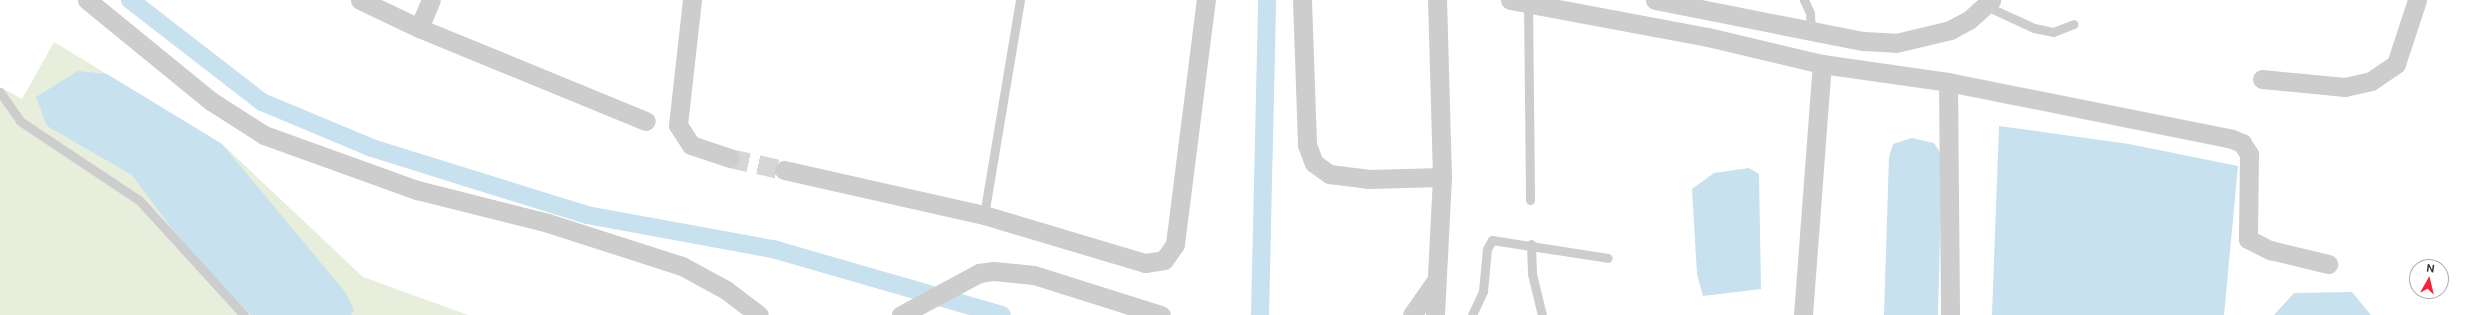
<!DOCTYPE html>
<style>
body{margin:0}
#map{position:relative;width:2465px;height:315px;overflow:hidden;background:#fff;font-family:"DM Sans",sans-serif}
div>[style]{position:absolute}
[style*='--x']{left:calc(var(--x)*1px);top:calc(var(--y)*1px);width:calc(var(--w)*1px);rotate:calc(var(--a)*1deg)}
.green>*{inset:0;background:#e7eedc}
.water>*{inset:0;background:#c7e1ef}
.canal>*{height:18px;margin:-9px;padding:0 9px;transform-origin:9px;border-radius:9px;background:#c7e1ef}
.street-tunnel>*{height:19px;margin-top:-9.5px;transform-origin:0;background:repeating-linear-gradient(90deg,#d6d6d6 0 19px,transparent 0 29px)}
.lane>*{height:9px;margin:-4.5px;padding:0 4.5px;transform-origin:4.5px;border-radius:4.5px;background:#cdcdcd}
.street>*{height:19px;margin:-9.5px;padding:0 9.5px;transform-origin:9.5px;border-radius:9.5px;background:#cdcdcd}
span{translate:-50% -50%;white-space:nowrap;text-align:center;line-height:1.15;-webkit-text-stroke:4px #fff;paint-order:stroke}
.north{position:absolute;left:2409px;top:259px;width:40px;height:40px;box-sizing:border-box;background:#fff;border:1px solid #acacac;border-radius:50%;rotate:8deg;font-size:11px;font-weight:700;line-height:16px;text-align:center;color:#303030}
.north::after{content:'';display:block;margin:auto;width:14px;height:18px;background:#f5233c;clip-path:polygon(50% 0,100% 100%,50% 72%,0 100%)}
</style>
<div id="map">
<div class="green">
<i style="clip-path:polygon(54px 42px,222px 144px,363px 277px,468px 315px,0 315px,0 87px,22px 99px)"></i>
</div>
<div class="water">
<i style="clip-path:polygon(78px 71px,107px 74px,222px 144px,345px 292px,354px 310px,351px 315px,251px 315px,188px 250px,132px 175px,47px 126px,36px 97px)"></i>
<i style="clip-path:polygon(1999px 126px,2129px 144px,2238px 166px,2224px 315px,1992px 315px)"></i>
<i style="clip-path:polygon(1912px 138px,1934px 143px,1942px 155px,1938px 315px,1884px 315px,1889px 157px,1893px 144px)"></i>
<i style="clip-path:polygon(1749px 168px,1759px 174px,1761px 289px,1703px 296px,1697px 274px,1692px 189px,1714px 173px)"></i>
<i style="clip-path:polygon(2352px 292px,2371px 315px,2274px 315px,2294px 293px)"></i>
</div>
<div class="canal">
<i style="--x:130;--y:0;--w:167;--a:37.7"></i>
<i style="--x:262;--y:102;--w:119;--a:22.7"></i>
<i style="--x:372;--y:148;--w:225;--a:17.3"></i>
<i style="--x:587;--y:215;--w:189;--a:10.4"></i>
<i style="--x:773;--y:249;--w:238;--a:16.1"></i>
<i style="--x:1260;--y:315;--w:315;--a:-88.7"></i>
</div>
<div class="street-tunnel">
<i style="--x:730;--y:158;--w:55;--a:12.5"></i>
</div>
<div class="lane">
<i style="--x:1804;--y:0;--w:14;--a:65"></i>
<i style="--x:1810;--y:13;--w:18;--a:87"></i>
<i style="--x:1528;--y:2;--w:198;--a:89.4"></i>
<i style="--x:1986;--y:6;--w:53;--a:24.6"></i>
<i style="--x:2034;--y:28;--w:19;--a:12"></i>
<i style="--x:2053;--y:32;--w:22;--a:-21"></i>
<i style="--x:0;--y:92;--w:35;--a:55"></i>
<i style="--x:20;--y:121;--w:143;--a:33.6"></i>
<i style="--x:139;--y:200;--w:156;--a:47.6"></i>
<i style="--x:984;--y:215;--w:218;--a:-80.5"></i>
<i style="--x:1531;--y:244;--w:30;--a:88"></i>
<i style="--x:1532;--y:274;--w:42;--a:76.3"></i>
<i style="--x:1472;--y:315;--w:26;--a:-65"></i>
<i style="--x:1483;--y:291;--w:42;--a:-84.6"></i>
<i style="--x:1487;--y:249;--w:10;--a:-61"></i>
<i style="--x:1492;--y:240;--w:117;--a:8.8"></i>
</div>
<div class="street">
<i style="--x:87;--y:0;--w:160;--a:39.2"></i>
<i style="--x:211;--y:101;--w:63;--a:32.7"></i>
<i style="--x:264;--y:135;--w:163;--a:19.8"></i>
<i style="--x:417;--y:190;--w:135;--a:14.1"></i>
<i style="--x:548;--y:223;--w:141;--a:17.8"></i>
<i style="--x:682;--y:266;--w:50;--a:28.6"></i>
<i style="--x:726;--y:290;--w:41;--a:37.1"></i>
<i style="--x:360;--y:0;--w:65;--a:25.4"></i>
<i style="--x:419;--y:28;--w:245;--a:22.3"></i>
<i style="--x:692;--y:0;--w:126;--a:96.4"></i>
<i style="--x:678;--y:125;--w:24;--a:57"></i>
<i style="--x:691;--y:145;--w:41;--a:18.4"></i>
<i style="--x:1302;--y:0;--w:145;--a:88"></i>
<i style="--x:1307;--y:145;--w:19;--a:69"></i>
<i style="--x:1314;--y:163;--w:19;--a:36"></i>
<i style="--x:1329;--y:174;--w:39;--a:7"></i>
<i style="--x:1368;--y:179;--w:74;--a:-1.5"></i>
<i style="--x:1510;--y:0;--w:201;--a:10.6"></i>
<i style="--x:1708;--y:37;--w:117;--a:13.3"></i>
<i style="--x:1822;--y:64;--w:127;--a:8.1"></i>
<i style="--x:1948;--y:82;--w:290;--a:11.3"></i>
<i style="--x:2232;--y:139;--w:11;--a:22"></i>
<i style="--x:2242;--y:143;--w:13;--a:58"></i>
<i style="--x:2249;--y:154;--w:85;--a:90.7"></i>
<i style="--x:2248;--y:239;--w:25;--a:27"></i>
<i style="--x:2270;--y:250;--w:60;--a:13.6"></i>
<i style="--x:1655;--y:0;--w:212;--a:11.2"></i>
<i style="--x:1863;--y:41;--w:33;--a:3"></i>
<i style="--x:1896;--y:43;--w:56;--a:-13.5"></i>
<i style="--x:1950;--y:30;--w:21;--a:-28"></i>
<i style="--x:1969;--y:20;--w:30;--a:-42"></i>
<i style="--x:419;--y:28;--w:30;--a:-67"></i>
<i style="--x:2262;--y:79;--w:83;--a:5.5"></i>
<i style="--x:2345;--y:87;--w:27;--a:-13"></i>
<i style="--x:2371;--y:81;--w:30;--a:-34"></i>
<i style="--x:2396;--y:64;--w:67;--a:-71.8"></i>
<i style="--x:1948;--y:82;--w:233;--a:89.5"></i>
<i style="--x:784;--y:170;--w:205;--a:12.7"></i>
<i style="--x:984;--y:215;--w:168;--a:16.6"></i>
<i style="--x:1145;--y:263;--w:19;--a:-9"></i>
<i style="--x:1164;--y:260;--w:19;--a:-55"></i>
<i style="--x:1175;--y:244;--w:246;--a:-82.8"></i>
<i style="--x:901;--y:315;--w:89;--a:-28.3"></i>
<i style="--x:979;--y:273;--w:15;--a:-8"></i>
<i style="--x:994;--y:271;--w:40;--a:5.7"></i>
<i style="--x:1034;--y:275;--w:133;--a:17.5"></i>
<i style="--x:1412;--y:315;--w:40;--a:-55.1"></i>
<i style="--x:1435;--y:315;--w:138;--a:-87.1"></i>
<i style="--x:1442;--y:177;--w:177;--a:-91.6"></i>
<i style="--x:1803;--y:315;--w:252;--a:-85.7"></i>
</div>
<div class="north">N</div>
</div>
